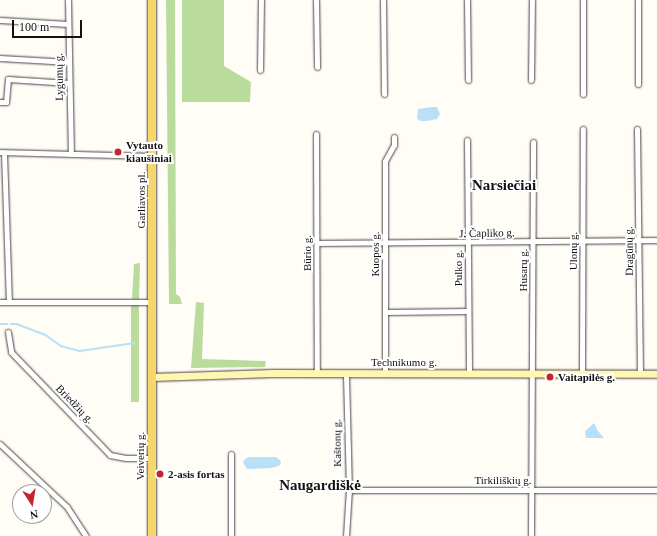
<!DOCTYPE html>
<meta charset="utf-8">
<style>
body{margin:0}
#map{position:relative;width:657px;height:536px;overflow:hidden;background:#fffdf5;font-family:Georgia,serif}
div>[style]{position:absolute}
[style*='--x']{left:calc(var(--x)*1px);top:calc(var(--y)*1px);width:calc(var(--w)*1px);rotate:calc(var(--a)*1deg)}
.forest>*{inset:0;background:#b9dc9c;transform-origin:0 0}
.water>*{inset:0;background:#b9e0f7}
.stream>*{height:1.5px;margin:-0.75px;padding:0 0.75px;transform-origin:0.75px;border-radius:0.75px;background:#b9e0f7}
.roads{filter:drop-shadow(0 0 1px #444) drop-shadow(0 0 1px #444)}
.street>*{height:5px;margin:-2.5px;padding:0 2.5px;transform-origin:2.5px;border-radius:2.5px;background:#fff}
.secondary>*{height:7px;margin:-3.5px;padding:0 3.5px;transform-origin:3.5px;border-radius:3.5px;background:#fff6b0}
.primary>*{height:8px;margin:-4px;padding:0 4px;transform-origin:4px;border-radius:4px;background:#f9d66b}
.dots>*{width:11px;height:11px;translate:-50% -50%;box-sizing:border-box;border:2px solid #fff;border-radius:50%}
span{translate:-50% -50%;white-space:nowrap;text-align:center;line-height:1.15;-webkit-text-stroke:4px #fff;paint-order:stroke}
.street-label{font-size:11px;color:#111}
.poi-label{font-size:11px;color:#111;font-weight:700}
.left{translate:0 -50%;text-align:left}
.district-label{font-size:15px;color:#111;font-weight:700}
.north{position:absolute;left:12px;top:484px;width:40px;height:40px;box-sizing:border-box;background:#fff;border:1px solid #a0a0a0;border-radius:50%;rotate:168deg;font-size:11px;font-weight:700;line-height:16px;text-align:center;color:#111}
.north::after{content:'';display:block;margin:auto;width:14px;height:18px;background:#c4262e;clip-path:polygon(50% 0,100% 100%,50% 72%,0 100%)}
.scale{position:absolute;left:12px;top:20px;width:70px;height:18px;box-sizing:border-box;border:2px solid #111;border-top:0;padding-left:5px;font-size:12px;line-height:14px;white-space:nowrap;color:#111;-webkit-text-stroke:3px #fff;paint-order:stroke}
</style>
<div id="map">
<div class="forest">
<i style="clip-path:polygon(166px 0,175px 0,176px 294px,180px 297px,182px 304px,169px 304px)"></i>
<i style="clip-path:polygon(182px 0,224px 0,224px 66px,251px 82px,250px 102px,182px 102px)"></i>
<i style="clip-path:polygon(140px 263px,139px 299px,132px 299px,134px 264px)"></i>
<i style="clip-path:polygon(196px 302px,204px 303px,202px 359px,266px 361px,265px 367px,191px 368px)"></i>
<i style="left:131px;top:305px;width:8px;height:97px"></i>
</div>
<div class="water">
<i style="clip-path:polygon(432px 107px,437px 107px,440px 114px,437px 119px,427px 121px,420px 121px,417px 118px,418px 109px)"></i>
<i style="clip-path:polygon(594px 423px,598px 431px,604px 438px,586px 438px,585px 431px)"></i>
<i style="clip-path:polygon(249px 457px,276px 457px,280px 460px,281px 463px,279px 466px,271px 468px,247px 469px,243px 462px,245px 459px)"></i>
</div>
<div class="stream">
<i style="--x:0;--y:324;--w:7;--a:0"></i>
<i style="--x:11;--y:324;--w:6;--a:0"></i>
<i style="--x:17;--y:324;--w:31;--a:21"></i>
<i style="--x:46;--y:335;--w:19;--a:36"></i>
<i style="--x:61;--y:346;--w:20;--a:15"></i>
<i style="--x:80;--y:351;--w:55;--a:-8.4"></i>
</div>
<div class="roads">
<div class="street">
<i style="--x:68;--y:0;--w:154;--a:88.9"></i>
<i style="--x:316;--y:0;--w:67;--a:89.1"></i>
<i style="--x:383;--y:0;--w:94;--a:89.4"></i>
<i style="--x:467;--y:0;--w:80;--a:89.3"></i>
<i style="--x:583;--y:0;--w:94;--a:90"></i>
<i style="--x:0;--y:20;--w:68;--a:3.4"></i>
<i style="--x:0;--y:58;--w:69;--a:3.3"></i>
<i style="--x:260;--y:70;--w:70;--a:-89.2"></i>
<i style="--x:531;--y:80;--w:80;--a:-89.3"></i>
<i style="--x:638;--y:84;--w:84;--a:-90"></i>
<i style="--x:0;--y:102;--w:6;--a:0"></i>
<i style="--x:6;--y:102;--w:23;--a:-85"></i>
<i style="--x:8;--y:79;--w:61;--a:3.8"></i>
<i style="--x:637;--y:129;--w:245;--a:89.3"></i>
<i style="--x:316;--y:134;--w:238;--a:89.8"></i>
<i style="--x:467;--y:140;--w:233;--a:89.5"></i>
<i style="--x:0;--y:152;--w:152;--a:1.5"></i>
<i style="--x:4;--y:153;--w:149;--a:88.1"></i>
<i style="--x:317;--y:243;--w:340;--a:-0.5"></i>
<i style="--x:0;--y:302;--w:152;--a:0"></i>
<i style="--x:386;--y:312;--w:81;--a:-0.7"></i>
<i style="--x:8;--y:332;--w:20;--a:81"></i>
<i style="--x:11;--y:352;--w:143;--a:46.1"></i>
<i style="--x:110;--y:455;--w:16;--a:11"></i>
<i style="--x:126;--y:458;--w:25;--a:0"></i>
<i style="--x:385;--y:373;--w:212;--a:-90"></i>
<i style="--x:385;--y:161;--w:18;--a:-61"></i>
<i style="--x:394;--y:145;--w:8;--a:-90"></i>
<i style="--x:582;--y:373;--w:244;--a:-89.8"></i>
<i style="--x:0;--y:444;--w:92;--a:43.2"></i>
<i style="--x:67;--y:507;--w:35;--a:57"></i>
<i style="--x:349;--y:490;--w:308;--a:0"></i>
<i style="--x:231;--y:536;--w:82;--a:-90"></i>
<i style="--x:346;--y:536;--w:46;--a:-86.3"></i>
<i style="--x:349;--y:490;--w:117;--a:-91.5"></i>
<i style="--x:531;--y:536;--w:394;--a:-89.7"></i>
</div>
<div class="secondary">
<i style="--x:152;--y:377;--w:120;--a:-1.9"></i>
<i style="--x:272;--y:373;--w:385;--a:0.1"></i>
</div>
<div class="primary">
<i style="--x:152;--y:536;--w:536;--a:-90"></i>
</div>
</div>
<div class="dots">
<i style="left:118px;top:152px;background:#c4262e"></i>
<i style="left:550px;top:377px;background:#c4262e"></i>
<i style="left:160px;top:474px;background:#c4262e"></i>
</div>
<div class="street-label">
<span style="left:59px;top:77px;rotate:-91deg">Lygumų g.</span>
<span style="left:141px;top:200px;rotate:-90deg">Garliavos pl.</span>
<span style="left:487px;top:233px;rotate:-1deg">J. Čapliko g.</span>
<span style="left:573px;top:251px;rotate:-90deg">Ulonų g.</span>
<span style="left:629px;top:251px;rotate:-91deg">Dragūnų g.</span>
<span style="left:307px;top:253px;rotate:-90deg">Būrio g.</span>
<span style="left:375px;top:254px;rotate:-90deg">Kuopos g.</span>
<span style="left:458px;top:268px;rotate:-90deg">Pulko g.</span>
<span style="left:523px;top:270px;rotate:-90deg">Husarų g.</span>
<span style="left:404px;top:362px">Technikumo g.</span>
<span style="left:75px;top:404px;rotate:46deg">Briedžių g.</span>
<span style="left:337px;top:443px;rotate:-91deg">Kaštonų g.</span>
<span style="left:140px;top:456px;rotate:-90deg">Veiverių g.</span>
<span style="left:503px;top:480px">Tirkiliškių g.</span>
</div>
<div class="poi-label">
<span class="left" style="left:126px;top:152px">Vytauto<br>kiaušiniai</span>
<span class="left" style="left:558px;top:377px">Vaitapilės g.</span>
<span class="left" style="left:168px;top:474px">2-asis fortas</span>
</div>
<div class="district-label">
<span style="left:504px;top:186px">Narsiečiai</span>
<span style="left:320px;top:486px">Naugardiškė</span>
</div>
<div class="north">N</div>
<div class="scale">100 m</div>
</div>
